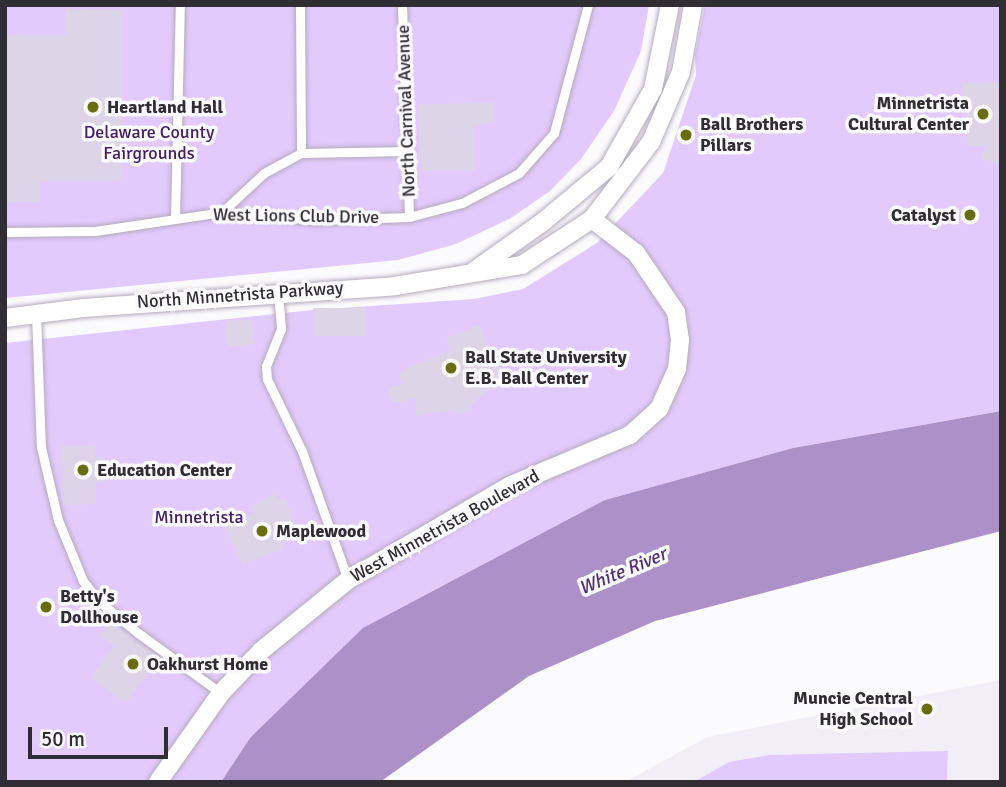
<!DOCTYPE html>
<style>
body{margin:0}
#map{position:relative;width:1006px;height:787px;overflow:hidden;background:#fbfafd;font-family:Signika,sans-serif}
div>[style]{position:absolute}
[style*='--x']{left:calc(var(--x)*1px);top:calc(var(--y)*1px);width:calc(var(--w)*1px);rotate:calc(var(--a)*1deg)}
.built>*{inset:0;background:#f2eef8}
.green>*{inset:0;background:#e2cafd}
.water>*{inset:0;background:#ab91c7}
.building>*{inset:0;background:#ddd5e7;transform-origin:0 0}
.round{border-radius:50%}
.roads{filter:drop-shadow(0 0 2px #b3abbc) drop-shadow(0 0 2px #b3abbc)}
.service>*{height:9px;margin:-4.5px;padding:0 4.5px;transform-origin:4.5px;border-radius:4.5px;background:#fff}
.minor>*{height:18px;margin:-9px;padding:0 9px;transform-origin:9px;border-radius:9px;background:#fff}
.dots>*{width:19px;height:19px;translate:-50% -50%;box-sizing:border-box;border:4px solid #fbfafd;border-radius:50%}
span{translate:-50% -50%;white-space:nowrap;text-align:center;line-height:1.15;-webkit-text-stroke:7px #fbfafd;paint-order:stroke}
.poi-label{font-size:18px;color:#302d34;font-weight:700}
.right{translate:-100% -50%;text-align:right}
.left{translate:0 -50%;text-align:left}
.street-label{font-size:18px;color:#302d34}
.park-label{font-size:18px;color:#442062}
.water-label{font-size:19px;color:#543174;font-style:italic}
.frame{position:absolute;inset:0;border:7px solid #302d34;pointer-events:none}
.scale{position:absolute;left:28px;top:727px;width:140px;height:32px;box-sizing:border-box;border:4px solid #302d34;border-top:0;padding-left:9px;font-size:21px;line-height:24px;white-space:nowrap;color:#302d34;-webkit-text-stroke:5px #fbfafd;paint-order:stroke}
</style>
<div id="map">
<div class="built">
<i style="clip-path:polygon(1001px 680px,1001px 782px,625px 782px,707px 737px)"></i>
</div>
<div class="green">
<i style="clip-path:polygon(5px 5px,649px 5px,641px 51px,614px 111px,581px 159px,550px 191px,511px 218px,456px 244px,398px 260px,5px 298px)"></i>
<i style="clip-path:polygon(705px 5px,1001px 5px,1001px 411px,793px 448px,605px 500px,250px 738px,221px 782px,5px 782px,5px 343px,312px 310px,474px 299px,523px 289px,597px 243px,663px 173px,696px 75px,695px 55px)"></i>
<i style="clip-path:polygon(948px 751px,947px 782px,694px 782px,729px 762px,769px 755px)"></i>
</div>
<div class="water">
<i style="clip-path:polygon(1001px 411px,1001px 531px,655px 621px,529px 676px,380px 782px,221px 782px,250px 738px,363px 628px,605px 500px,793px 448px)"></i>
</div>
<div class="building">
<i style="clip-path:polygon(65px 9px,121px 10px,121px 181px,40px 181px,40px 202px,5px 202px,5px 35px,65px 35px)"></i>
<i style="clip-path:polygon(962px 83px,1001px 83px,1001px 165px,981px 158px,986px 147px,968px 145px)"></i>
<i style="clip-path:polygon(493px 102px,494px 122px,474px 126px,475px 171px,421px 171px,418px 105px)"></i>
<i style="left:366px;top:308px;width:28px;height:53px;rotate:90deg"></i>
<i style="clip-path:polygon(251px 320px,255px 344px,227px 347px,225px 321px)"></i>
<i style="clip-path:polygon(479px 325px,491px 356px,495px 354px,501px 369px,497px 390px,487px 390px,470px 406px,472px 410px,456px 415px,455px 411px,433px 412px,416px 416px,416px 398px,393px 403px,387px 388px,402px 384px,399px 374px,403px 370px,450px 350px,446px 338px)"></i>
<i style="clip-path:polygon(95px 445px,95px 457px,104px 457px,104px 482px,95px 482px,96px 504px,63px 505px,61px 446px)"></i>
<i style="clip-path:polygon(275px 494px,279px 500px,285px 497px,298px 535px,282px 544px,283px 549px,243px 564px,225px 527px,253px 513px,252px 506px)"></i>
<i class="round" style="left:38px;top:599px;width:16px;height:16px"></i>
<i style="clip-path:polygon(110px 622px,159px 657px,126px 703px,91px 678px,114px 645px,100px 636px)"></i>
</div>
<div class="roads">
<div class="service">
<i style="--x:300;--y:5;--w:148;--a:89.6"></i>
<i style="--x:402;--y:5;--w:212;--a:88.1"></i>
<i style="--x:222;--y:212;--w:57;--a:-42.9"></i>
<i style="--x:264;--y:173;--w:42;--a:-28.4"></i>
<i style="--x:301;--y:153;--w:106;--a:-1.1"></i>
<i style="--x:175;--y:219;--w:214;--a:-88.7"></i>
<i style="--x:5;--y:232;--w:90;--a:-0.6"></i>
<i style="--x:95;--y:231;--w:128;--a:-8.5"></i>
<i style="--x:222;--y:212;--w:95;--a:4.8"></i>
<i style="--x:317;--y:220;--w:92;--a:-1.9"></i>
<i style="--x:409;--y:217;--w:55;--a:-14.8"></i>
<i style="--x:462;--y:203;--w:64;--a:-27.8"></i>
<i style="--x:519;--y:173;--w:53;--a:-48.8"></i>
<i style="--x:554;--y:133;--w:132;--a:-75.1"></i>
<i style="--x:278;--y:293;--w:36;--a:85"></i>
<i style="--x:281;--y:329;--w:40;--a:112"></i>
<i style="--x:266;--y:366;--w:13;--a:86"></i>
<i style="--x:267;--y:379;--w:80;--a:64.1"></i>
<i style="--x:302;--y:451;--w:137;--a:70.4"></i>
<i style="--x:36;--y:313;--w:134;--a:87.9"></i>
<i style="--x:41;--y:447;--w:75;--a:76.9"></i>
<i style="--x:58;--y:520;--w:66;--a:67.7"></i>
<i style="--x:83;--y:581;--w:28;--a:51"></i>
<i style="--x:101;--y:603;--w:48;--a:39"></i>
<i style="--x:138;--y:633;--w:102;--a:35.9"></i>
</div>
<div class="minor">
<i style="--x:474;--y:271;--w:86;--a:-35.5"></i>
<i style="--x:544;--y:221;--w:85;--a:-39.7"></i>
<i style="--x:609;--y:167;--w:90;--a:-60.6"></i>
<i style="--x:653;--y:89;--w:86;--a:-78.6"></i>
<i style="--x:5;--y:318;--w:79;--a:-7.3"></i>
<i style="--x:83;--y:308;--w:313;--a:-4"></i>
<i style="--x:395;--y:286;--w:129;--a:-9.4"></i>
<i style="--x:522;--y:265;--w:84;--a:-33.3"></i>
<i style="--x:592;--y:219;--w:97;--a:-52.5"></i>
<i style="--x:651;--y:142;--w:76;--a:-66.8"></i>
<i style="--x:681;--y:72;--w:68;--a:-79.8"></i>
<i style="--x:158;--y:782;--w:109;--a:-54.7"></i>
<i style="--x:221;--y:693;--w:59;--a:-46.4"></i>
<i style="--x:262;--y:650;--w:111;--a:-39.1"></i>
<i style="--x:348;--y:580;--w:189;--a:-30.2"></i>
<i style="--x:511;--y:485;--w:129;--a:-22.8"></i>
<i style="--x:630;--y:435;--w:39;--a:-42"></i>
<i style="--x:659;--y:409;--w:44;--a:-65.8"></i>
<i style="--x:677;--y:369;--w:29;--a:-84"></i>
<i style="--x:680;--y:340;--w:28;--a:-98"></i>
<i style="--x:676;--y:312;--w:71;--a:-124.1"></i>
<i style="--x:636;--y:253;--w:56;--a:-142.3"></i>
</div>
</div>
<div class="dots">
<i style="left:93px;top:107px;background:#686d10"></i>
<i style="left:983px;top:114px;background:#686d10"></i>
<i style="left:686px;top:135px;background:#686d10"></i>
<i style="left:970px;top:215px;background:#686d10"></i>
<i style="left:451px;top:368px;background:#686d10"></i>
<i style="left:83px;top:470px;background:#686d10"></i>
<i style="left:262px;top:531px;background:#686d10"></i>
<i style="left:46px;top:607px;background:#686d10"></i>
<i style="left:133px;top:664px;background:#686d10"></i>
<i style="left:927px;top:709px;background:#686d10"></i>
</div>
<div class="poi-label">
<span class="right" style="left:969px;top:114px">Minnetrista<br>Cultural Center</span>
<span class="left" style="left:107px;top:107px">Heartland Hall</span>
<span class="left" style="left:700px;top:135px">Ball Brothers<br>Pillars</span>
<span class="right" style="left:956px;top:215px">Catalyst</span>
<span class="left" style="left:465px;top:368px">Ball State University<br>E.B. Ball Center</span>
<span class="left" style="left:97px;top:470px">Education Center</span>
<span class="left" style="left:276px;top:531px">Maplewood</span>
<span class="left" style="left:60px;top:607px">Betty's<br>Dollhouse</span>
<span class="left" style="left:147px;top:664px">Oakhurst Home</span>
<span class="right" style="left:913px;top:709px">Muncie Central<br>High School</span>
</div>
<div class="street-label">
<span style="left:406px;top:111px;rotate:-92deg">North Carnival Avenue</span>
<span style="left:296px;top:216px;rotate:1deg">West Lions Club Drive</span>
<span style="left:240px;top:295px;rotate:-4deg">North Minnetrista Parkway</span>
<span style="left:445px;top:526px;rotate:-29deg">West Minnetrista Boulevard</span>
</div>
<div class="park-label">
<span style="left:149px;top:143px">Delaware County<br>Fairgrounds</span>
<span style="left:199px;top:517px">Minnetrista</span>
</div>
<div class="water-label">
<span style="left:623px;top:572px;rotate:-23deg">White River</span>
</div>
<div class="frame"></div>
<div class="scale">50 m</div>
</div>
